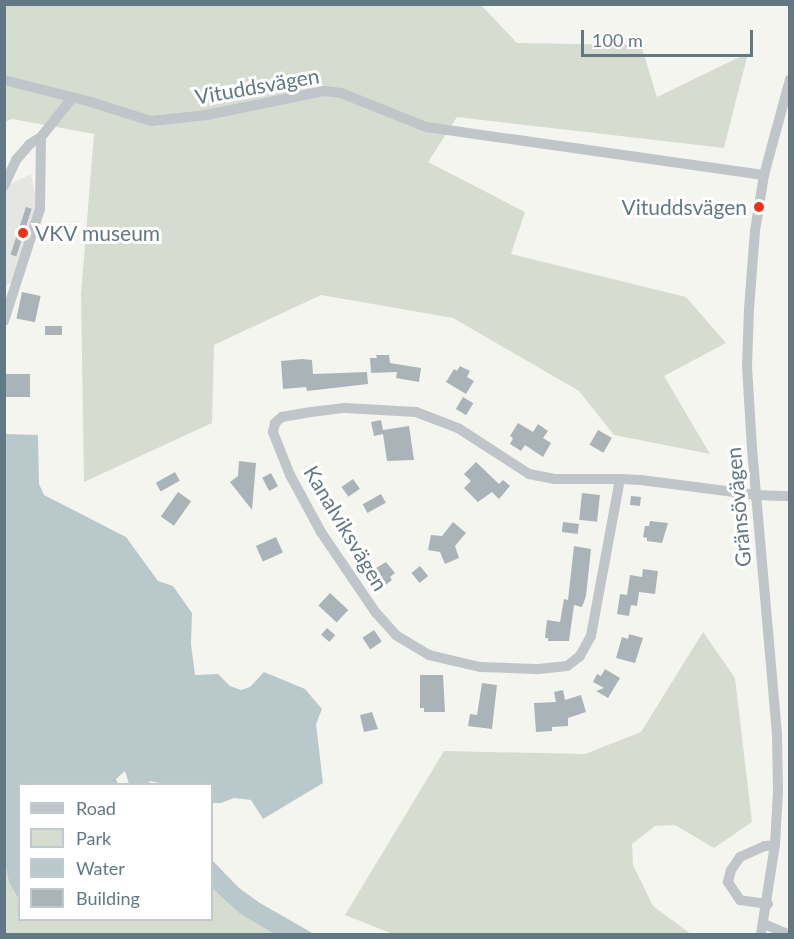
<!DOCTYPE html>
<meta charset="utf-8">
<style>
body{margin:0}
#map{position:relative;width:794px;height:939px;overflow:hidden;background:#f5f5f0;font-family:Lato,sans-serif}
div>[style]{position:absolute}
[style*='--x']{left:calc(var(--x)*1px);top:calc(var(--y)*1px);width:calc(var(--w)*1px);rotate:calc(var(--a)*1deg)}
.built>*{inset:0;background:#e5e6e4}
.green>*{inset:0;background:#d7dcd1}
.water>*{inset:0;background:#b9c8cb}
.building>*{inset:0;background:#aab4b8;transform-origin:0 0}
.minor>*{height:10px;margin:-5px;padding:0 5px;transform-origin:5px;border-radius:5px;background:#bfc5c8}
.dots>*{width:16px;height:16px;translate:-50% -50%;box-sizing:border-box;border:3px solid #fff;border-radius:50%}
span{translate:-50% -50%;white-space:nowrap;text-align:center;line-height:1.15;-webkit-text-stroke:6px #fff;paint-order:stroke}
.street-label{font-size:21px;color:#627884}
.poi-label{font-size:21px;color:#627884}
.right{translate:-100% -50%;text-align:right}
.left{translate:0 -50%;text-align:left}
.frame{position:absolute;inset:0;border:6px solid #627884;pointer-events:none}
.legend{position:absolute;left:18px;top:783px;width:195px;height:138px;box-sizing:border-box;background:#fff;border:2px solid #c0c9ce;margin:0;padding:8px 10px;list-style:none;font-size:18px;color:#627884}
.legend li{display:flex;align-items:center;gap:12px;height:30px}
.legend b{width:30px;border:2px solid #c0c9ce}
.scale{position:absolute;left:581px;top:30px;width:172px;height:27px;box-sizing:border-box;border:3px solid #627884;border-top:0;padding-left:8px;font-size:18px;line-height:21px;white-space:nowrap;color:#627884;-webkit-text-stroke:4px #fff;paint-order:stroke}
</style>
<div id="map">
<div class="built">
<i style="clip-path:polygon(31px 174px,38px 209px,16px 280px,5px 286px,5px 187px)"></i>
</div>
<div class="green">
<i style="clip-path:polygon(5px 5px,481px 5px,517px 43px,641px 45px,657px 97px,748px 53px,724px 148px,457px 117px,428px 162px,525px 212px,511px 254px,686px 297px,726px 343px,664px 376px,710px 454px,614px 435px,579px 391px,453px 318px,321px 295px,214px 345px,212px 423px,84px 482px,81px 294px,94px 134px,12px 119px,5px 122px)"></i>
<i style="clip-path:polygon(703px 632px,735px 678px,752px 822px,714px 848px,675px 825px,655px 826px,632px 844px,633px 865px,653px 906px,691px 934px,393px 934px,345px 915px,444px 751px,585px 754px,641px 732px)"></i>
<i style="clip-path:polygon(4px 855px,10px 882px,17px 895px,19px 895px,20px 920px,212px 920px,212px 888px,239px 913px,274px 934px,5px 934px)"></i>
</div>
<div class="water">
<i style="clip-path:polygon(5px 434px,38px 435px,39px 484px,44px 495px,126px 537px,158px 581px,173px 586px,192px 613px,191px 644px,195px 675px,218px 674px,230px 686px,241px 690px,250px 687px,264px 672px,305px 689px,322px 709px,316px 724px,323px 783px,263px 819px,251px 800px,234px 798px,221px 803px,212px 803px,212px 784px,165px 784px,149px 781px,150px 784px,129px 784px,125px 771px,116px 779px,118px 784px,20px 784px,20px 895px,17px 896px,9px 882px,4px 855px)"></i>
<i style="clip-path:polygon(212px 860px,239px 888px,260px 903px,314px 934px,274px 934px,239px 913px,212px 888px)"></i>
</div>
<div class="building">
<i style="left:26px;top:207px;width:6px;height:50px;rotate:18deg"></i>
<i style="left:22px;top:292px;width:19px;height:27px;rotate:12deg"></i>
<i style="left:45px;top:326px;width:17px;height:9px"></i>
<i style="clip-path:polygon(376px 355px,389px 355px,390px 363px,421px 368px,419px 382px,396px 378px,397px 372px,371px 373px,370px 358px,377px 358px)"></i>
<i style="clip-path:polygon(302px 359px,312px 360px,313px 374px,367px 372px,368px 384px,307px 391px,306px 387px,283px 389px,281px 361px)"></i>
<i style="clip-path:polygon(460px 366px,470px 371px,467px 377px,474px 381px,466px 394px,446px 382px,454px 369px,457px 371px)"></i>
<i style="left:6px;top:374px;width:24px;height:23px"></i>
<i style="left:463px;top:397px;width:12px;height:14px;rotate:31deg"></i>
<i style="clip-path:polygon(381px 420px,383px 430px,409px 426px,414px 460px,387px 461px,383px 434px,374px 436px,371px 422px)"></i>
<i style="clip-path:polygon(518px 423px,533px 432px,538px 424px,548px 431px,543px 438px,551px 443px,543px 457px,525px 445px,521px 451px,510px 444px,513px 438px,510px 436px)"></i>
<i style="left:598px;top:430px;width:16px;height:17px;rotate:30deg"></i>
<i style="clip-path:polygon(239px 461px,256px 463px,252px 510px,230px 482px,238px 476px)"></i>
<i style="clip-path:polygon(476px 462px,499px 484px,503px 480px,510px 486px,499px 499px,492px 492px,478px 502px,464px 488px,471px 481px,464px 474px)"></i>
<i style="left:175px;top:472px;width:10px;height:22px;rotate:61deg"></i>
<i style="left:271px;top:473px;width:15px;height:10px;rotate:62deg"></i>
<i style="left:353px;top:479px;width:12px;height:14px;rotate:55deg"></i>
<i style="left:178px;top:492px;width:16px;height:30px;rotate:35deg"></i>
<i style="left:582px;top:493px;width:18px;height:27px;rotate:6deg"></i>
<i style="left:381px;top:494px;width:10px;height:21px;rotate:61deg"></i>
<i style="left:631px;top:496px;width:10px;height:9px;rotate:6deg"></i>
<i style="clip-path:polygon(650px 521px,668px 523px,662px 543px,647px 541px,647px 538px,643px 537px,645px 526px,649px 526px)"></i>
<i style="clip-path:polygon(453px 522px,466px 533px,455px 546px,459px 558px,445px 564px,440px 552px,428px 550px,431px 535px,442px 536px)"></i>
<i style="left:563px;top:522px;width:16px;height:10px;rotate:7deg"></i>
<i style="left:276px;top:537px;width:17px;height:22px;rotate:66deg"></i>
<i style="clip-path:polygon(574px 546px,591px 549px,586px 596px,582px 607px,574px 605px,569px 641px,548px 641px,548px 638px,545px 638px,547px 620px,560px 622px,564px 599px,568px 600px)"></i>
<i style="clip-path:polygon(386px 562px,395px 573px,390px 577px,392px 580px,383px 587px,371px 571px)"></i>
<i style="left:420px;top:566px;width:13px;height:11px;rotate:51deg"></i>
<i style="clip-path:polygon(643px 569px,658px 571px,655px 594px,639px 592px,637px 606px,631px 605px,629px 616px,617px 614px,620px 594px,627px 595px,630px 575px,642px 577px)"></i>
<i style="left:330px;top:593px;width:25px;height:17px;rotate:43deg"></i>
<i style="left:327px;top:628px;width:11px;height:9px;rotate:41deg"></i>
<i style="left:374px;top:630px;width:14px;height:14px;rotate:56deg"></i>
<i style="clip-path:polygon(629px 634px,643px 638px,635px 663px,616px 658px,622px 637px,628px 639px)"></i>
<i style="clip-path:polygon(605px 669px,620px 678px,608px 698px,596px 691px,604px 688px,593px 682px,597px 674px,601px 676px)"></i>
<i style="clip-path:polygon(420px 675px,443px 675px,445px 712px,424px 712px,424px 708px,420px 708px)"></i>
<i style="clip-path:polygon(482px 683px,497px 685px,492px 729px,468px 726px,470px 714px,477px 715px)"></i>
<i style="clip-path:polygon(563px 690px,565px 700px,581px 695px,586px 712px,568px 718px,568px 726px,552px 727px,552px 731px,536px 732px,534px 703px,556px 702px,554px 692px)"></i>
<i style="clip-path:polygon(372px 712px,378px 729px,364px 732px,360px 715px)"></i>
</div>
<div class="minor">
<i style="--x:4;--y:80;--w:90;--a:14.2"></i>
<i style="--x:91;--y:102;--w:63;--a:17.6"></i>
<i style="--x:151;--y:121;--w:56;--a:-6.1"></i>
<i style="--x:207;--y:115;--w:119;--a:-11.6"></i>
<i style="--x:324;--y:91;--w:17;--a:7"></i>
<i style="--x:341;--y:93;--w:92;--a:21.8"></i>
<i style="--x:426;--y:127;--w:341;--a:8.1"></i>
<i style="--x:4;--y:186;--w:29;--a:-65"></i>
<i style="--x:16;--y:160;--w:21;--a:-49"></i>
<i style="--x:30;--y:144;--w:13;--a:-32"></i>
<i style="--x:4;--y:321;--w:118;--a:-72.2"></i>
<i style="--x:40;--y:209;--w:72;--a:-89.2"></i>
<i style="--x:41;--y:137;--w:51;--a:-51.3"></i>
<i style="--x:620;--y:479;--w:160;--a:100.5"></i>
<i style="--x:591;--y:636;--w:23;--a:119"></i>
<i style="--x:580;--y:656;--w:16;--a:142"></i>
<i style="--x:567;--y:666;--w:31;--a:174"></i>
<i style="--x:536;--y:669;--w:56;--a:-178"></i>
<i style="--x:480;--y:667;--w:52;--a:-166.8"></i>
<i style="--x:429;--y:655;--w:39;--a:-149"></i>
<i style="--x:396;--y:635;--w:30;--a:-132"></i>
<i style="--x:376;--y:613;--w:98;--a:-124.2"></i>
<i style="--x:321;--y:532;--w:65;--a:-118.5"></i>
<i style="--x:290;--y:475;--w:46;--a:-111.6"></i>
<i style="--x:273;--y:432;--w:9;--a:-77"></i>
<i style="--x:275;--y:423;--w:9;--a:-41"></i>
<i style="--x:282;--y:417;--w:29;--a:-10"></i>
<i style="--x:311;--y:412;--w:34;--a:-7"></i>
<i style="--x:345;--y:408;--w:71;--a:3.2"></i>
<i style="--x:416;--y:412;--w:45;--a:20.9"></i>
<i style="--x:458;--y:428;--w:85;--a:32.9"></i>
<i style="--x:529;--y:474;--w:25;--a:11"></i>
<i style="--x:554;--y:479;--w:66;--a:0"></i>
<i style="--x:620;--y:479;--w:21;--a:3"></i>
<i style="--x:641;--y:480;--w:117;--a:7.4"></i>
<i style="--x:757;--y:495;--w:33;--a:2"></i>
<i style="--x:768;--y:904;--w:28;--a:-172"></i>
<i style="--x:740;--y:900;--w:22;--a:-124"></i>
<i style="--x:728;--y:882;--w:12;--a:-76"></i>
<i style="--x:731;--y:870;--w:16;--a:-55"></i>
<i style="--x:740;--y:857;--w:27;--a:-24"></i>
<i style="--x:765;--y:846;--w:10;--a:-6"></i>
<i style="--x:764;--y:924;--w:25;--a:23"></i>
<i style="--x:761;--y:934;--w:90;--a:-81.1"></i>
<i style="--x:775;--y:845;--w:54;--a:-86.8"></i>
<i style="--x:778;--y:791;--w:57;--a:-91"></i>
<i style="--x:777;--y:734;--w:287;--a:-95"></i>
<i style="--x:752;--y:448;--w:82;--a:-93.5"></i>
<i style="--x:747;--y:366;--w:57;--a:-88"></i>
<i style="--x:749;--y:309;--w:78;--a:-85.6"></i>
<i style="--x:755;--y:231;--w:57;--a:-80.9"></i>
<i style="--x:764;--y:175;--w:99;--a:-74.8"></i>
</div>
<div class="dots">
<i style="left:759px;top:207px;background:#ee3217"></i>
<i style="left:23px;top:233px;background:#ee3217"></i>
</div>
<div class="street-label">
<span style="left:257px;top:86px;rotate:-10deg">Vituddsvägen</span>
<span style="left:738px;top:507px;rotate:-95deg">Gränsövägen</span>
<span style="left:346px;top:528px;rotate:59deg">Kanalviksvägen</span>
</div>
<div class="poi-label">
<span class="right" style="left:747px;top:207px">Vituddsvägen</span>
<span class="left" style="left:35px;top:233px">VKV museum</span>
</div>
<div class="frame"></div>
<ul class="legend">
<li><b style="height:8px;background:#bfc5c8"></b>Road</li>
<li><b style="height:16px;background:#d7dcd1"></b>Park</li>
<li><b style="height:16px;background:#b9c8cb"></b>Water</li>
<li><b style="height:16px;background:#aab4b8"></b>Building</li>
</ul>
<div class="scale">100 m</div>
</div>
